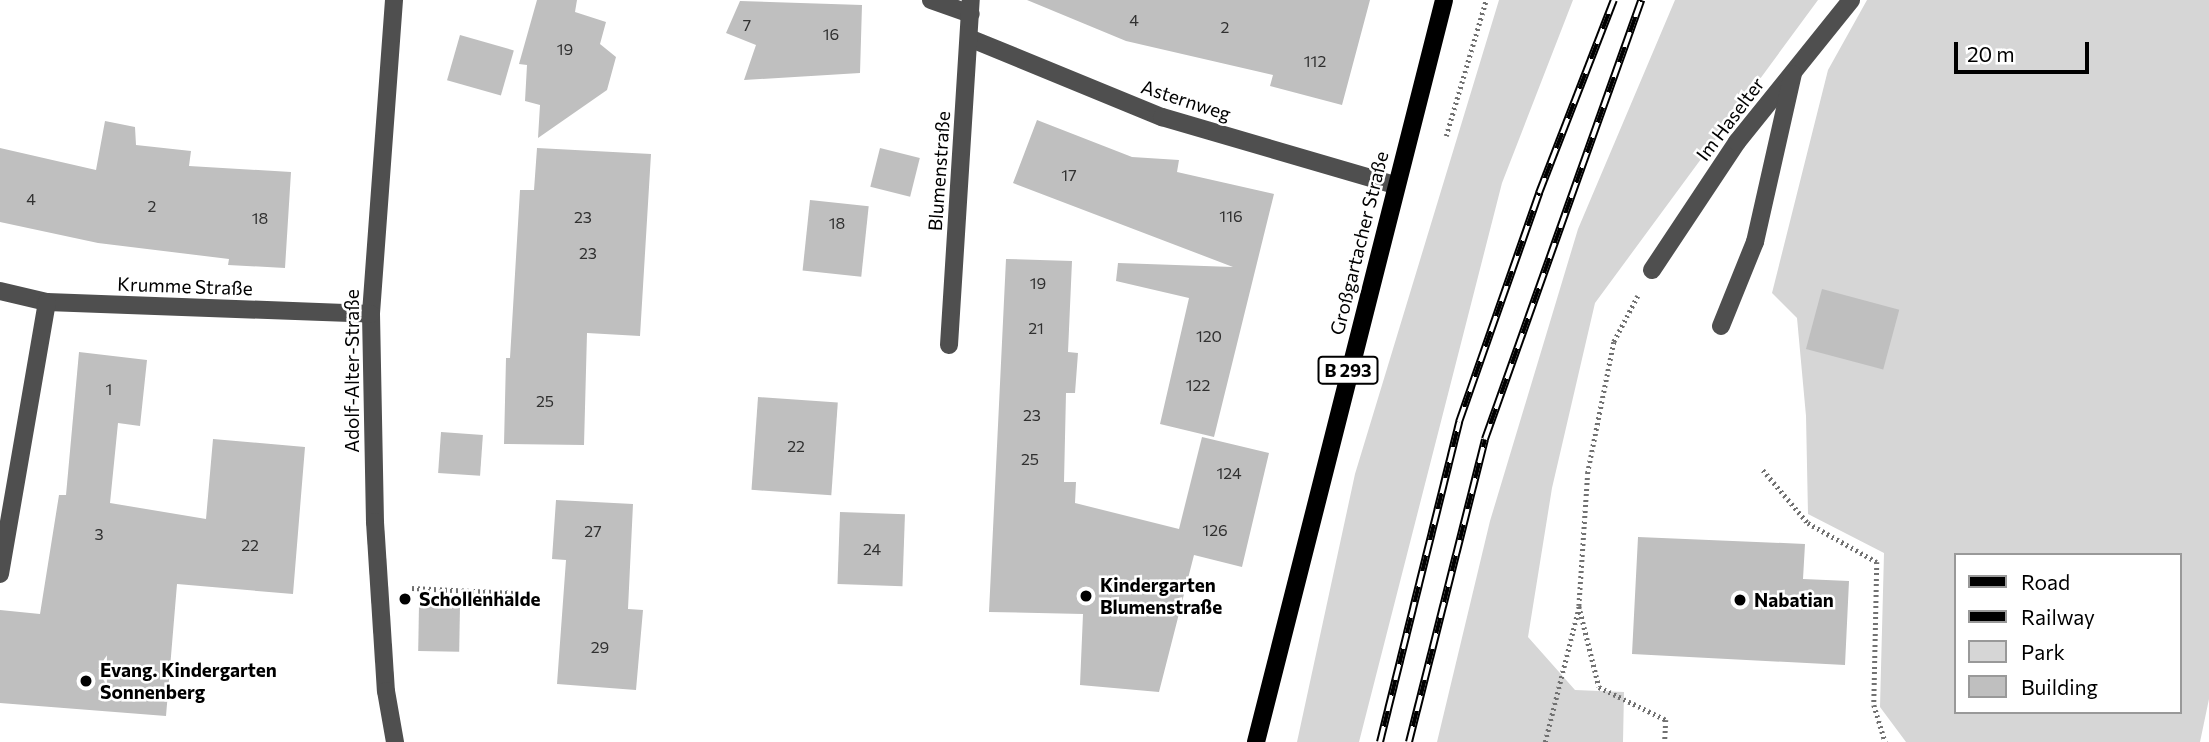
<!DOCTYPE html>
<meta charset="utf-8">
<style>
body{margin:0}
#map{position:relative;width:2209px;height:742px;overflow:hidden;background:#fff;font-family:Commissioner,sans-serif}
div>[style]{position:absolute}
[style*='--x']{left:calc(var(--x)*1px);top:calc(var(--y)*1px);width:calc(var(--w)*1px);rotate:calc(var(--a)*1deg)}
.green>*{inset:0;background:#d6d6d6}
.building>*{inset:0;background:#bfbfbf;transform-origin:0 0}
.path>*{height:4.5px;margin-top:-2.25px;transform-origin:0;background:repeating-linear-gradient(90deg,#717171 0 2px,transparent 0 5.5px)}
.minor>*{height:18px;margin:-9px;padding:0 9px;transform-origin:9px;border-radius:9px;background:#4f4f4f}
.major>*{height:18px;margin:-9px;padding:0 9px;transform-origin:9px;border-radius:9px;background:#000}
.rail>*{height:8px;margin-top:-4px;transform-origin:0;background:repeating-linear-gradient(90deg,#fff 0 16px,#000 0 32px);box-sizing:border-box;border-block:2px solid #000}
.dots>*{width:19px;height:19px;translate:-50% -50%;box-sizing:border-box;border:4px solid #fff;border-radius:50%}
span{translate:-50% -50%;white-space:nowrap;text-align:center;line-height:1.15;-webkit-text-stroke:5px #fff;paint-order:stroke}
.number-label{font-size:16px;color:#303030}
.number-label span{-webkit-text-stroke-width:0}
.shield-label span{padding:2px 5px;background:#fff;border:2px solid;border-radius:5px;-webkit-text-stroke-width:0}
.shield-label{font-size:18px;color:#000;font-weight:700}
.street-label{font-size:19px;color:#000}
.poi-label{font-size:19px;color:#000;font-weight:700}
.left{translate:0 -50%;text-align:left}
.legend{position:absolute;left:1954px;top:553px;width:228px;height:161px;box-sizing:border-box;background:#fff;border:2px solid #999;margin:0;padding:9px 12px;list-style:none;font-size:21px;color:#000}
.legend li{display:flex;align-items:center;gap:14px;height:35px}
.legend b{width:35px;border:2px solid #999}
.scale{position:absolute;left:1954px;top:42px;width:135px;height:32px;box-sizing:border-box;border:4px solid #000;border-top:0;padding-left:9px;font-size:21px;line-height:24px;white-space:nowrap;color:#000;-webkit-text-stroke:5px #fff;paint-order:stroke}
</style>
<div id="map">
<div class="green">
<i style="clip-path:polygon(1499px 0,1573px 0,1502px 183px,1359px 742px,1297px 742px,1355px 474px)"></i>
<i style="clip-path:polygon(1675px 0,1818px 0,1595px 303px,1552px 488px,1528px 637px,1575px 690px,1624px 692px,1623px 742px,1437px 742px,1490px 521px,1578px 229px)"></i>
<i style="clip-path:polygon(evenodd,1867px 0,2209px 0,2209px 699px,2200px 742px,1906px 742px,1880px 707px,1884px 553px,1808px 514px,1806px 416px,1797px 318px,1772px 293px,1828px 70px,1867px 0,1955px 555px,2179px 555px,2179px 712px,1955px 712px,1955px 555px)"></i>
</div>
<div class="building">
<i style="clip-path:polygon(537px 0,577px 0,575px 12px,606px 22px,600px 44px,616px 57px,607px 90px,538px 138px,540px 105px,525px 101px,527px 65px,519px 64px)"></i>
<i style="clip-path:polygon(1027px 0,1370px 0,1342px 105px,1270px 86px,1273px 75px,1126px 41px)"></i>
<i style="clip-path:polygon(740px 1px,862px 5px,860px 73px,744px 80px,756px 45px,726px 33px)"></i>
<i style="left:460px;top:35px;width:56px;height:47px;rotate:16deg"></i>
<i style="clip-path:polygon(1037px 120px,1132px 157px,1179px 160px,1177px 172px,1274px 194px,1214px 437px,1160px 424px,1189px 298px,1116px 281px,1118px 263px,1233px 267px,1013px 183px)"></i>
<i style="clip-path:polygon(105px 121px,135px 127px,136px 145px,191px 151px,189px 166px,291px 172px,285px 268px,228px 265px,229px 259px,98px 243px,0 222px,0 148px,96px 170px)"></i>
<i style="clip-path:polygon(537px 148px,651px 154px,640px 336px,587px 333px,584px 445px,504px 444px,506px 358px,510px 358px,520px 190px,534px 190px)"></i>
<i style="left:880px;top:148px;width:41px;height:40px;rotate:14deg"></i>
<i style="left:810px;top:200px;width:59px;height:71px;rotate:6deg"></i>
<i style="clip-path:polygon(1006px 259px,1072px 261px,1068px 352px,1078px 353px,1075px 393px,1066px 393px,1064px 482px,1076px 482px,1075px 503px,1179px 529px,1202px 437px,1269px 453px,1242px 567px,1194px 555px,1159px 692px,1080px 685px,1083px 614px,989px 612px)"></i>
<i style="left:1822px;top:289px;width:80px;height:62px;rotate:15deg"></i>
<i style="clip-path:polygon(79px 352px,147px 360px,140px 426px,118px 423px,110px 503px,206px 519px,213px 439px,305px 447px,293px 594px,177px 584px,166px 716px,0 703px,0 610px,40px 614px,59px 495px,66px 495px)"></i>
<i style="left:758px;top:397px;width:80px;height:93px;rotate:4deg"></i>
<i style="left:441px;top:432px;width:42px;height:41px;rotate:4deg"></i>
<i style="clip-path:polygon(556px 500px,633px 504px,628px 609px,643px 610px,636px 690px,557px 684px,566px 560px,552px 559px)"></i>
<i style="left:840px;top:512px;width:65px;height:72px;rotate:2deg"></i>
<i style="clip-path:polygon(1638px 537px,1805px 544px,1803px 579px,1849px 581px,1845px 665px,1632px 654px)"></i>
<i style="left:419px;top:605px;width:41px;height:46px;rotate:1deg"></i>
</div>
<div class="path">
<i style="--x:1446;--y:136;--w:142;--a:-73.6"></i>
<i style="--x:1638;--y:296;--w:52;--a:117.6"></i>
<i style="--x:1614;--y:342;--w:133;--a:101.3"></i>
<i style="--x:1588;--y:472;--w:134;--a:93.8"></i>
<i style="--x:1579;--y:606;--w:83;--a:76.1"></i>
<i style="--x:1599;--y:687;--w:75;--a:26.2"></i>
<i style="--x:1666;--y:720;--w:22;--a:93"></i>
<i style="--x:1763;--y:470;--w:70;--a:49.7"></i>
<i style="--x:1808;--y:523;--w:79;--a:29.5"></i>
<i style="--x:1877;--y:562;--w:143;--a:91.2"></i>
<i style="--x:1874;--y:705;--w:39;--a:73"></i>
<i style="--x:412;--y:588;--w:103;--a:2.8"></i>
<i style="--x:1545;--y:742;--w:139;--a:-75.9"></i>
</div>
<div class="minor">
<i style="--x:394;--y:0;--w:315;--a:94.2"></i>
<i style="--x:371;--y:314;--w:208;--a:88.9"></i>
<i style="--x:375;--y:522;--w:169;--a:86.3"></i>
<i style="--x:386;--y:691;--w:52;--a:80"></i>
<i style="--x:931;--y:0;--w:42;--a:19.3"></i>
<i style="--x:969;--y:38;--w:209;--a:22.3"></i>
<i style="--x:1162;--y:117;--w:242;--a:16.3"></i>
<i style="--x:1652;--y:270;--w:154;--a:-56.4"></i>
<i style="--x:1737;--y:142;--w:182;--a:-51.2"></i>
<i style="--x:0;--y:291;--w:48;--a:13.2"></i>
<i style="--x:47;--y:302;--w:324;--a:2.1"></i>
<i style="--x:1721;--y:326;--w:91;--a:-68"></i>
<i style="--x:1755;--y:242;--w:172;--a:-77.3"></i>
<i style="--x:949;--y:345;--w:346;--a:-86.4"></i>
<i style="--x:0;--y:574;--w:276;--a:-80.2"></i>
</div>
<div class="major">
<i style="--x:1256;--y:742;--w:765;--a:-75.78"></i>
</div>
<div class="rail">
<i style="--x:1380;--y:742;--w:330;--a:-76.1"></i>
<i style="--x:1459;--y:422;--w:243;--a:-70.7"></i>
<i style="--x:1539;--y:193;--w:207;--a:-68.8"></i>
<i style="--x:1409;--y:742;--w:312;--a:-75.9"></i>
<i style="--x:1485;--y:439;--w:466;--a:-70.4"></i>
</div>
<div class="dots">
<i style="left:1086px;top:596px;background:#000"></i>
<i style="left:405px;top:599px;background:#000"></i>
<i style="left:1740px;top:600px;background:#000"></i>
<i style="left:86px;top:681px;background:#000"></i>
</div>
<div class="number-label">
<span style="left:1134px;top:20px">4</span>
<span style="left:747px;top:25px">7</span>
<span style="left:1225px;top:27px">2</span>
<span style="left:831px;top:34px">16</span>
<span style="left:565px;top:49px">19</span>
<span style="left:1315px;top:61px">112</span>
<span style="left:1069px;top:175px">17</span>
<span style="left:31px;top:199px">4</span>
<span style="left:152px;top:206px">2</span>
<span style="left:1231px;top:216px">116</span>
<span style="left:583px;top:217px">23</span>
<span style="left:260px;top:218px">18</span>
<span style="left:837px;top:223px">18</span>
<span style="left:588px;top:253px">23</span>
<span style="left:1038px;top:283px">19</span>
<span style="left:1036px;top:328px">21</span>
<span style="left:1209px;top:336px">120</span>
<span style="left:1198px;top:385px">122</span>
<span style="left:109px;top:389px">1</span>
<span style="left:545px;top:401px">25</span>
<span style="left:1032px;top:415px">23</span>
<span style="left:796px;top:446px">22</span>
<span style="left:1030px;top:459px">25</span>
<span style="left:1229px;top:473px">124</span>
<span style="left:1215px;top:530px">126</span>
<span style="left:593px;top:531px">27</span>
<span style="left:99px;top:534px">3</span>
<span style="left:250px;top:545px">22</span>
<span style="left:872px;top:549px">24</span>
<span style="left:600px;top:647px">29</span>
</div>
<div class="shield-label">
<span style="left:1348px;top:370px">B 293</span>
</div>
<div class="street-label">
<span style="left:1186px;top:100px;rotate:18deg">Asternweg</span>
<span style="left:1730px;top:119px;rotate:-53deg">Im Haselter</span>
<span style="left:939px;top:171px;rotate:-86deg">Blumenstraße</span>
<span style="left:1359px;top:243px;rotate:-76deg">Großgartacher Straße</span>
<span style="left:185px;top:286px;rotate:2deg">Krumme Straße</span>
<span style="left:352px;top:371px;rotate:-90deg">Adolf-Alter-Straße</span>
</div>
<div class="poi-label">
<span class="left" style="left:1100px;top:596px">Kindergarten<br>Blumenstraße</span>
<span class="left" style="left:419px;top:599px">Schollenhalde</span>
<span class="left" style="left:1754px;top:600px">Nabatian</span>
<span class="left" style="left:100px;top:681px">Evang. Kindergarten<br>Sonnenberg</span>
</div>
<ul class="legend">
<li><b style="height:9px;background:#000"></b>Road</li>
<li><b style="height:9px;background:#000"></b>Railway</li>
<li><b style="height:19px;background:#d6d6d6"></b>Park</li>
<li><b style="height:19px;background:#bfbfbf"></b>Building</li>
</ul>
<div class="scale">20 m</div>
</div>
